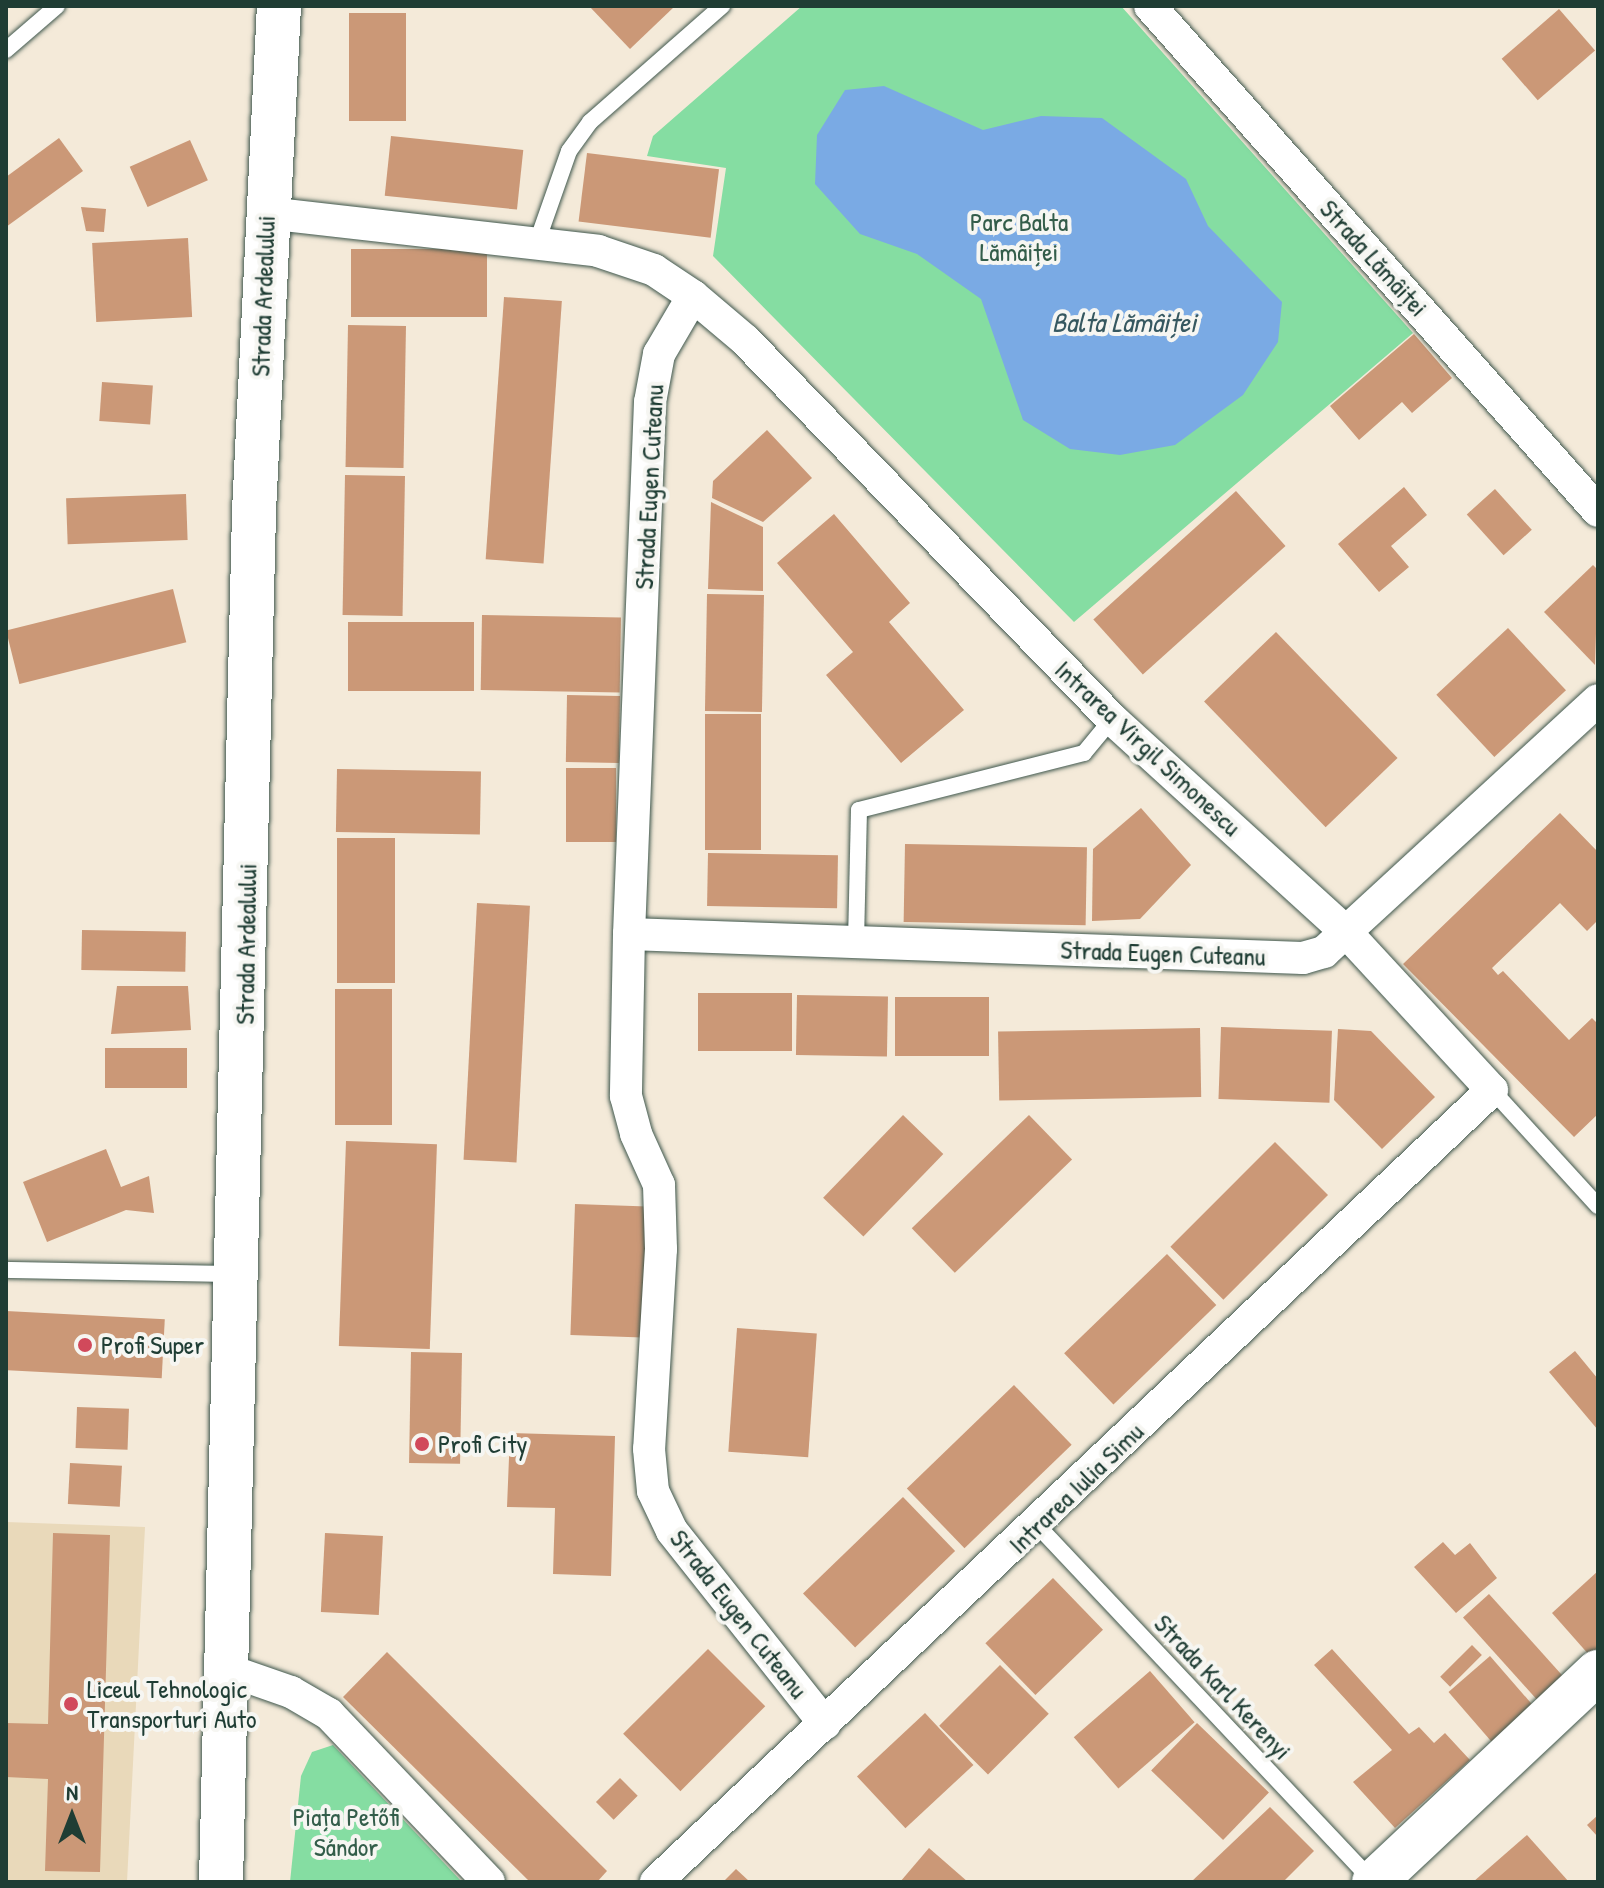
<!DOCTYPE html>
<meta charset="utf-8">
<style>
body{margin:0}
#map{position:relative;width:1604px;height:1888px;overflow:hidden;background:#f4ead9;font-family:"Patrick Hand",sans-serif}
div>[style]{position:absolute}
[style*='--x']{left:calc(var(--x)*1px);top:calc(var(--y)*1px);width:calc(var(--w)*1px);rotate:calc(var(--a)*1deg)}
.built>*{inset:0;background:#e9d9ba}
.green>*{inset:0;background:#85dda2}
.water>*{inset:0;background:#7aaae4}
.building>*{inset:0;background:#cb9877;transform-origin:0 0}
.roads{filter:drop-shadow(0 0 2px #3f574d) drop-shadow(0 0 2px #3f574d)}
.lane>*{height:16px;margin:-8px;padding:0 8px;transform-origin:8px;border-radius:8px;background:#fff}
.street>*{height:32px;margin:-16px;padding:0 16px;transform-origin:16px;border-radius:16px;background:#fff}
.secondary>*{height:44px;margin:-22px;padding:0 22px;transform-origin:22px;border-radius:22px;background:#fff}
.dots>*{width:22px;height:22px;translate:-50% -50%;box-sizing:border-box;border:4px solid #f6f6f2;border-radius:50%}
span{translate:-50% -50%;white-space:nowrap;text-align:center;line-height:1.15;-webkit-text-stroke:8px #f6f6f2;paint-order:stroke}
.park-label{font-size:26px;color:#335d4a}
.street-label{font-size:26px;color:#1f3d34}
.poi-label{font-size:26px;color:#1f3d34}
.left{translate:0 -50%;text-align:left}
.water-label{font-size:28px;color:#365860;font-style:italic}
.frame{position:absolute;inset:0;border:8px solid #1f3d34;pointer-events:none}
.north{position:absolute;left:32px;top:1776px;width:80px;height:80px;-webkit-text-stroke:6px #f6f6f2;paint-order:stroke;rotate:0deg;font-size:22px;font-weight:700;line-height:32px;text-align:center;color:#1f3d34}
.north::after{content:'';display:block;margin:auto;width:28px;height:36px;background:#1f3d34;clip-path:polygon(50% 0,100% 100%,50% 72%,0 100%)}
</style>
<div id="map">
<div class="built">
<i style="clip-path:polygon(6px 1522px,145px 1527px,127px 1882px,6px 1882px)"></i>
</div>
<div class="green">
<i style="clip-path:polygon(802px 6px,1121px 6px,1413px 333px,1074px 622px,713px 256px,726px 168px,647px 156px,653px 136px)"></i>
<i style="clip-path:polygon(333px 1745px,462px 1882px,290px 1882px,301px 1776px,312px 1752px)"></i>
</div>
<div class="water">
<i style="clip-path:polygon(884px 86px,983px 130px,1041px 116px,1102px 118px,1186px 179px,1208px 226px,1282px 302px,1278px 342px,1243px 395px,1175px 445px,1120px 455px,1070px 449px,1023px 420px,981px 299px,917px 254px,860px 234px,815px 184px,817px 135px,845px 90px)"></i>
</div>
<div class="building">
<i style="clip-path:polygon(589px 6px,675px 6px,630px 49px)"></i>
<i style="left:1559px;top:9px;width:55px;height:76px;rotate:49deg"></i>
<i style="left:349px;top:13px;width:57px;height:108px"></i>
<i style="left:391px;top:136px;width:133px;height:60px;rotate:6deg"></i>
<i style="clip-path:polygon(59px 138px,83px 171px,6px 227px,6px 177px)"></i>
<i style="left:190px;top:140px;width:44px;height:66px;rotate:66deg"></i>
<i style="left:587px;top:153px;width:133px;height:69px;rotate:7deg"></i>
<i style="clip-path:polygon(81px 207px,106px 209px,104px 232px,86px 231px)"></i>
<i style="left:188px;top:238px;width:79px;height:96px;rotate:87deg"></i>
<i style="left:351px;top:249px;width:136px;height:68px"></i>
<i style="left:504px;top:297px;width:58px;height:263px;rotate:4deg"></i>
<i style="left:348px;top:325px;width:58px;height:142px;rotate:1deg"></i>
<i style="clip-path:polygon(1414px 334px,1452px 378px,1412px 413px,1402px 402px,1359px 440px,1330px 406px)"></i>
<i style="left:102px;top:382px;width:51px;height:39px;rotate:4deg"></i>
<i style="clip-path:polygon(767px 430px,812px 478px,763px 522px,712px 498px,713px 481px)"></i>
<i style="left:345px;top:475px;width:60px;height:140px;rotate:1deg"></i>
<i style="clip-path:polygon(1404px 487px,1427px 515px,1391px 546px,1409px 567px,1379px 592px,1338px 544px)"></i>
<i style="left:1495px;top:489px;width:55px;height:38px;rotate:48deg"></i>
<i style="left:1236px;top:491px;width:74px;height:192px;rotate:48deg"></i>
<i style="left:186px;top:494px;width:46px;height:120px;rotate:88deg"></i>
<i style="clip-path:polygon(711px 502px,763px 527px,763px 591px,708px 589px)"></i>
<i style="clip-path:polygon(834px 514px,910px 603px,889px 622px,964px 710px,901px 763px,826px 675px,853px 652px,777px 563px)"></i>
<i style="clip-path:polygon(1593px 565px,1598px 570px,1595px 665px,1544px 612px)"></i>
<i style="left:173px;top:589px;width:55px;height:172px;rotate:76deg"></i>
<i style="left:707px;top:594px;width:57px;height:117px;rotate:1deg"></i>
<i style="left:482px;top:615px;width:139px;height:75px;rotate:1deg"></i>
<i style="left:348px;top:622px;width:126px;height:69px"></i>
<i style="left:1508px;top:628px;width:85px;height:98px;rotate:47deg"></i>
<i style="left:1276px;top:632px;width:175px;height:100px;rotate:46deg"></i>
<i style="left:567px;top:695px;width:53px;height:67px;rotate:1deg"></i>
<i style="left:705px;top:714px;width:56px;height:136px"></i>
<i style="left:566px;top:768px;width:50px;height:74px"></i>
<i style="left:337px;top:769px;width:144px;height:63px;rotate:1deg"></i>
<i style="clip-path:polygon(1141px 808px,1191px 865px,1140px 919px,1092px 921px,1093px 849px)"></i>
<i style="clip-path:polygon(1560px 813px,1598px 852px,1598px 920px,1587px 931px,1560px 903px,1492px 968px,1498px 975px,1503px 971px,1569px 1040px,1592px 1018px,1598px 1024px,1598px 1114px,1574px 1137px,1403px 964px)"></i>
<i style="left:337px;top:838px;width:58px;height:145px"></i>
<i style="left:905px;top:844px;width:182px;height:78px;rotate:1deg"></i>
<i style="left:708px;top:853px;width:130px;height:53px;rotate:1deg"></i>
<i style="left:477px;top:903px;width:53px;height:257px;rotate:3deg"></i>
<i style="left:82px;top:930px;width:104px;height:40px;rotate:1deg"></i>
<i style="clip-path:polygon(117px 986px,188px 986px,191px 1030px,111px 1034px)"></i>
<i style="left:335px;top:989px;width:57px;height:136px"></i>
<i style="left:698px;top:993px;width:94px;height:58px"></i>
<i style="left:797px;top:995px;width:91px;height:60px;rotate:1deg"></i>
<i style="left:895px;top:997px;width:94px;height:59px"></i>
<i style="left:1221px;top:1027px;width:111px;height:72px;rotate:2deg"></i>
<i style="left:1200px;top:1028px;width:69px;height:202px;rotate:89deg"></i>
<i style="clip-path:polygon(1338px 1029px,1371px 1031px,1435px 1097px,1382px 1149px,1334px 1100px)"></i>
<i style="left:105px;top:1048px;width:82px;height:40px"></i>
<i style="left:903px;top:1115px;width:56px;height:115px;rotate:44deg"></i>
<i style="left:1029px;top:1115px;width:62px;height:163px;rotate:46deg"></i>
<i style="left:346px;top:1141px;width:91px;height:205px;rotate:2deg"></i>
<i style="left:1275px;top:1142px;width:75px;height:148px;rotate:45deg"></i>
<i style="clip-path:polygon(106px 1149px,121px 1187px,149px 1176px,154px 1213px,126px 1210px,47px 1242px,23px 1182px)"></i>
<i style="left:575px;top:1204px;width:72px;height:131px;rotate:2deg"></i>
<i style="left:1167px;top:1254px;width:71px;height:143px;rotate:46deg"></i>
<i style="left:6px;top:1311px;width:159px;height:59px;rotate:3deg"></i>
<i style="left:737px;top:1328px;width:80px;height:124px;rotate:4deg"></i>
<i style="clip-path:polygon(1575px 1351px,1598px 1379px,1598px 1430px,1549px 1372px)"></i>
<i style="left:411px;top:1352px;width:51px;height:111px;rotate:1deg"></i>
<i style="left:1014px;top:1385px;width:83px;height:149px;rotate:46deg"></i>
<i style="left:77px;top:1407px;width:52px;height:41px;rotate:2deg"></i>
<i style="clip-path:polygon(510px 1433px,615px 1436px,611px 1576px,553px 1574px,555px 1508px,507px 1507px)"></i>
<i style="left:70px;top:1463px;width:52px;height:41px;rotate:3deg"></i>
<i style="left:903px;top:1497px;width:75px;height:139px;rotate:46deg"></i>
<i style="clip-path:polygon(53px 1533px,110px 1535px,100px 1872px,45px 1871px,48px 1779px,6px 1777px,6px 1723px,48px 1724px)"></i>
<i style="left:325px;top:1533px;width:58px;height:79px;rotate:3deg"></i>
<i style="clip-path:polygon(1443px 1542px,1455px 1555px,1470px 1543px,1497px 1578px,1456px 1613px,1414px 1567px)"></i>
<i style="clip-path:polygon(1598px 1571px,1598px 1649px,1590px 1656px,1552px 1613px)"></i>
<i style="left:1053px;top:1578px;width:72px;height:94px;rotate:46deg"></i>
<i style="left:1489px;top:1594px;width:115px;height:35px;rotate:48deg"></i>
<i style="left:1472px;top:1645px;width:14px;height:45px;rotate:45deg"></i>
<i style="left:708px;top:1649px;width:81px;height:120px;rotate:45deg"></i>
<i style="clip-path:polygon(1332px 1649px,1409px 1734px,1419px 1727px,1434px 1743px,1445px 1733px,1470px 1760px,1395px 1828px,1353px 1782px,1392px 1750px,1314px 1665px)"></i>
<i style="clip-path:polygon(387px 1652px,607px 1871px,597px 1882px,530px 1882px,343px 1697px)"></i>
<i style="left:1490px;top:1656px;width:69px;height:55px;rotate:49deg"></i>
<i style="left:1000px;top:1665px;width:69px;height:86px;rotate:45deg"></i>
<i style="left:1150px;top:1671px;width:68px;height:101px;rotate:49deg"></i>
<i style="left:925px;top:1713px;width:71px;height:93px;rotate:47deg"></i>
<i style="left:1197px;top:1723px;width:100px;height:66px;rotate:44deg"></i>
<i style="left:620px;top:1778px;width:25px;height:34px;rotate:45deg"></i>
<i style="clip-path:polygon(1270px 1807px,1314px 1851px,1283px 1882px,1191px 1882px)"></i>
<i style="clip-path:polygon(1598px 1815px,1598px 1837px,1587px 1825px)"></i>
<i style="clip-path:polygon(1527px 1835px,1569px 1882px,1473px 1882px)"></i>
<i style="clip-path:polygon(929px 1848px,968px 1882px,900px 1882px)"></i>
<i style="clip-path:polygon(736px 1869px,750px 1882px,723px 1882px)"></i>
</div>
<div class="roads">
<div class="lane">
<i style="--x:6;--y:50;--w:67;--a:-40.8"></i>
<i style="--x:537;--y:242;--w:96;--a:-70.6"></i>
<i style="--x:569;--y:151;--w:36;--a:-54"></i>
<i style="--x:590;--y:122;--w:176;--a:-41.3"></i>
<i style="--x:856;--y:942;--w:132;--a:-88.7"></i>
<i style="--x:859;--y:810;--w:232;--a:-14.2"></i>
<i style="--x:1084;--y:753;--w:44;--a:-50.5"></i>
<i style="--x:1492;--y:1090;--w:157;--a:47.6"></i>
<i style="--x:6;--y:1270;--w:229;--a:1"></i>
<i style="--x:1038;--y:1526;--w:490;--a:46.7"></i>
</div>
<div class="street">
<i style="--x:1150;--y:6;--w:675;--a:48.42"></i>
<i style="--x:267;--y:213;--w:333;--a:6.5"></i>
<i style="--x:598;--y:251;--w:59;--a:18.7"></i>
<i style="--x:654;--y:270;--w:47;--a:33.7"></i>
<i style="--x:693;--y:296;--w:68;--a:40.2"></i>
<i style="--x:745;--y:340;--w:528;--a:45.92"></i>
<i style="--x:1112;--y:719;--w:316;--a:42.3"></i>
<i style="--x:1346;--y:932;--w:215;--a:47.3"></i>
<i style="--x:1492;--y:1090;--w:1152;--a:136.55"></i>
<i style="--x:693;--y:296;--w:67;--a:120.4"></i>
<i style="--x:659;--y:354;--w:49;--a:100.6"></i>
<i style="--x:650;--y:402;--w:532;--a:92.26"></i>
<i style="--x:629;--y:934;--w:162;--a:91.1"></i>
<i style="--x:626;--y:1096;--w:39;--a:75"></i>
<i style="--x:636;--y:1134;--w:56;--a:65.7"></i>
<i style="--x:659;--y:1185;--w:64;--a:88.2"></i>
<i style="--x:661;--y:1249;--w:200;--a:93.4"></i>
<i style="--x:649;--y:1449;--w:42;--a:84.6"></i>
<i style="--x:653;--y:1491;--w:44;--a:64.6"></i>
<i style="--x:672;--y:1531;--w:246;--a:51.6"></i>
<i style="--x:629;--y:934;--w:674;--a:2.04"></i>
<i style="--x:1303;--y:958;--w:22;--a:-16"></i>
<i style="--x:1324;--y:952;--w:372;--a:-42.6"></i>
<i style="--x:225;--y:1669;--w:70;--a:19.2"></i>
<i style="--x:291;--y:1692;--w:44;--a:30.1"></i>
<i style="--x:329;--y:1714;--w:232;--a:46.4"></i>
</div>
<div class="secondary">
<i style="--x:221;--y:1882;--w:1371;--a:-88.62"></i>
<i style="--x:254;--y:511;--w:506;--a:-87.17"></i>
<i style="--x:1374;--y:1882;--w:307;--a:-43.2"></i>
</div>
</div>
<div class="dots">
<i style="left:85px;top:1345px;background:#d1495b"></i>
<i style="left:422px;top:1444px;background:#d1495b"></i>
<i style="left:71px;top:1704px;background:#d1495b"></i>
</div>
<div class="park-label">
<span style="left:1019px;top:237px">Parc Balta<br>Lămâiței</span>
<span style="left:346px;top:1832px">Piața Petőfi<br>Sándor</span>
</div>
<div class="street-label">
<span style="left:1374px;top:258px;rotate:48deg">Strada Lămâiței</span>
<span style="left:263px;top:296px;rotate:-88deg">Strada Ardealului</span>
<span style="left:649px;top:487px;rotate:-87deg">Strada Eugen Cuteanu</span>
<span style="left:1148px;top:748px;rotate:43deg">Intrarea Virgil Simonescu</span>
<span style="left:246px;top:944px;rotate:-89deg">Strada Ardealului</span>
<span style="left:1163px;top:953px;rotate:2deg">Strada Eugen Cuteanu</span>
<span style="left:1076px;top:1488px;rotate:-44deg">Intrarea Iulia Simu</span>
<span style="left:739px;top:1614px;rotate:52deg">Strada Eugen Cuteanu</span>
<span style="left:1223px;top:1687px;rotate:47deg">Strada Karl Kerenyi</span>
</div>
<div class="poi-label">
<span class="left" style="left:101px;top:1345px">Profi Super</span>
<span class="left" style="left:438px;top:1444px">Profi City</span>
<span class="left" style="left:87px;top:1704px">Liceul Tehnologic<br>Transporturi Auto</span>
</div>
<div class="water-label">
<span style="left:1124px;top:322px">Balta Lămâiței</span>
</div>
<div class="frame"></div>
<div class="north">N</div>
</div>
